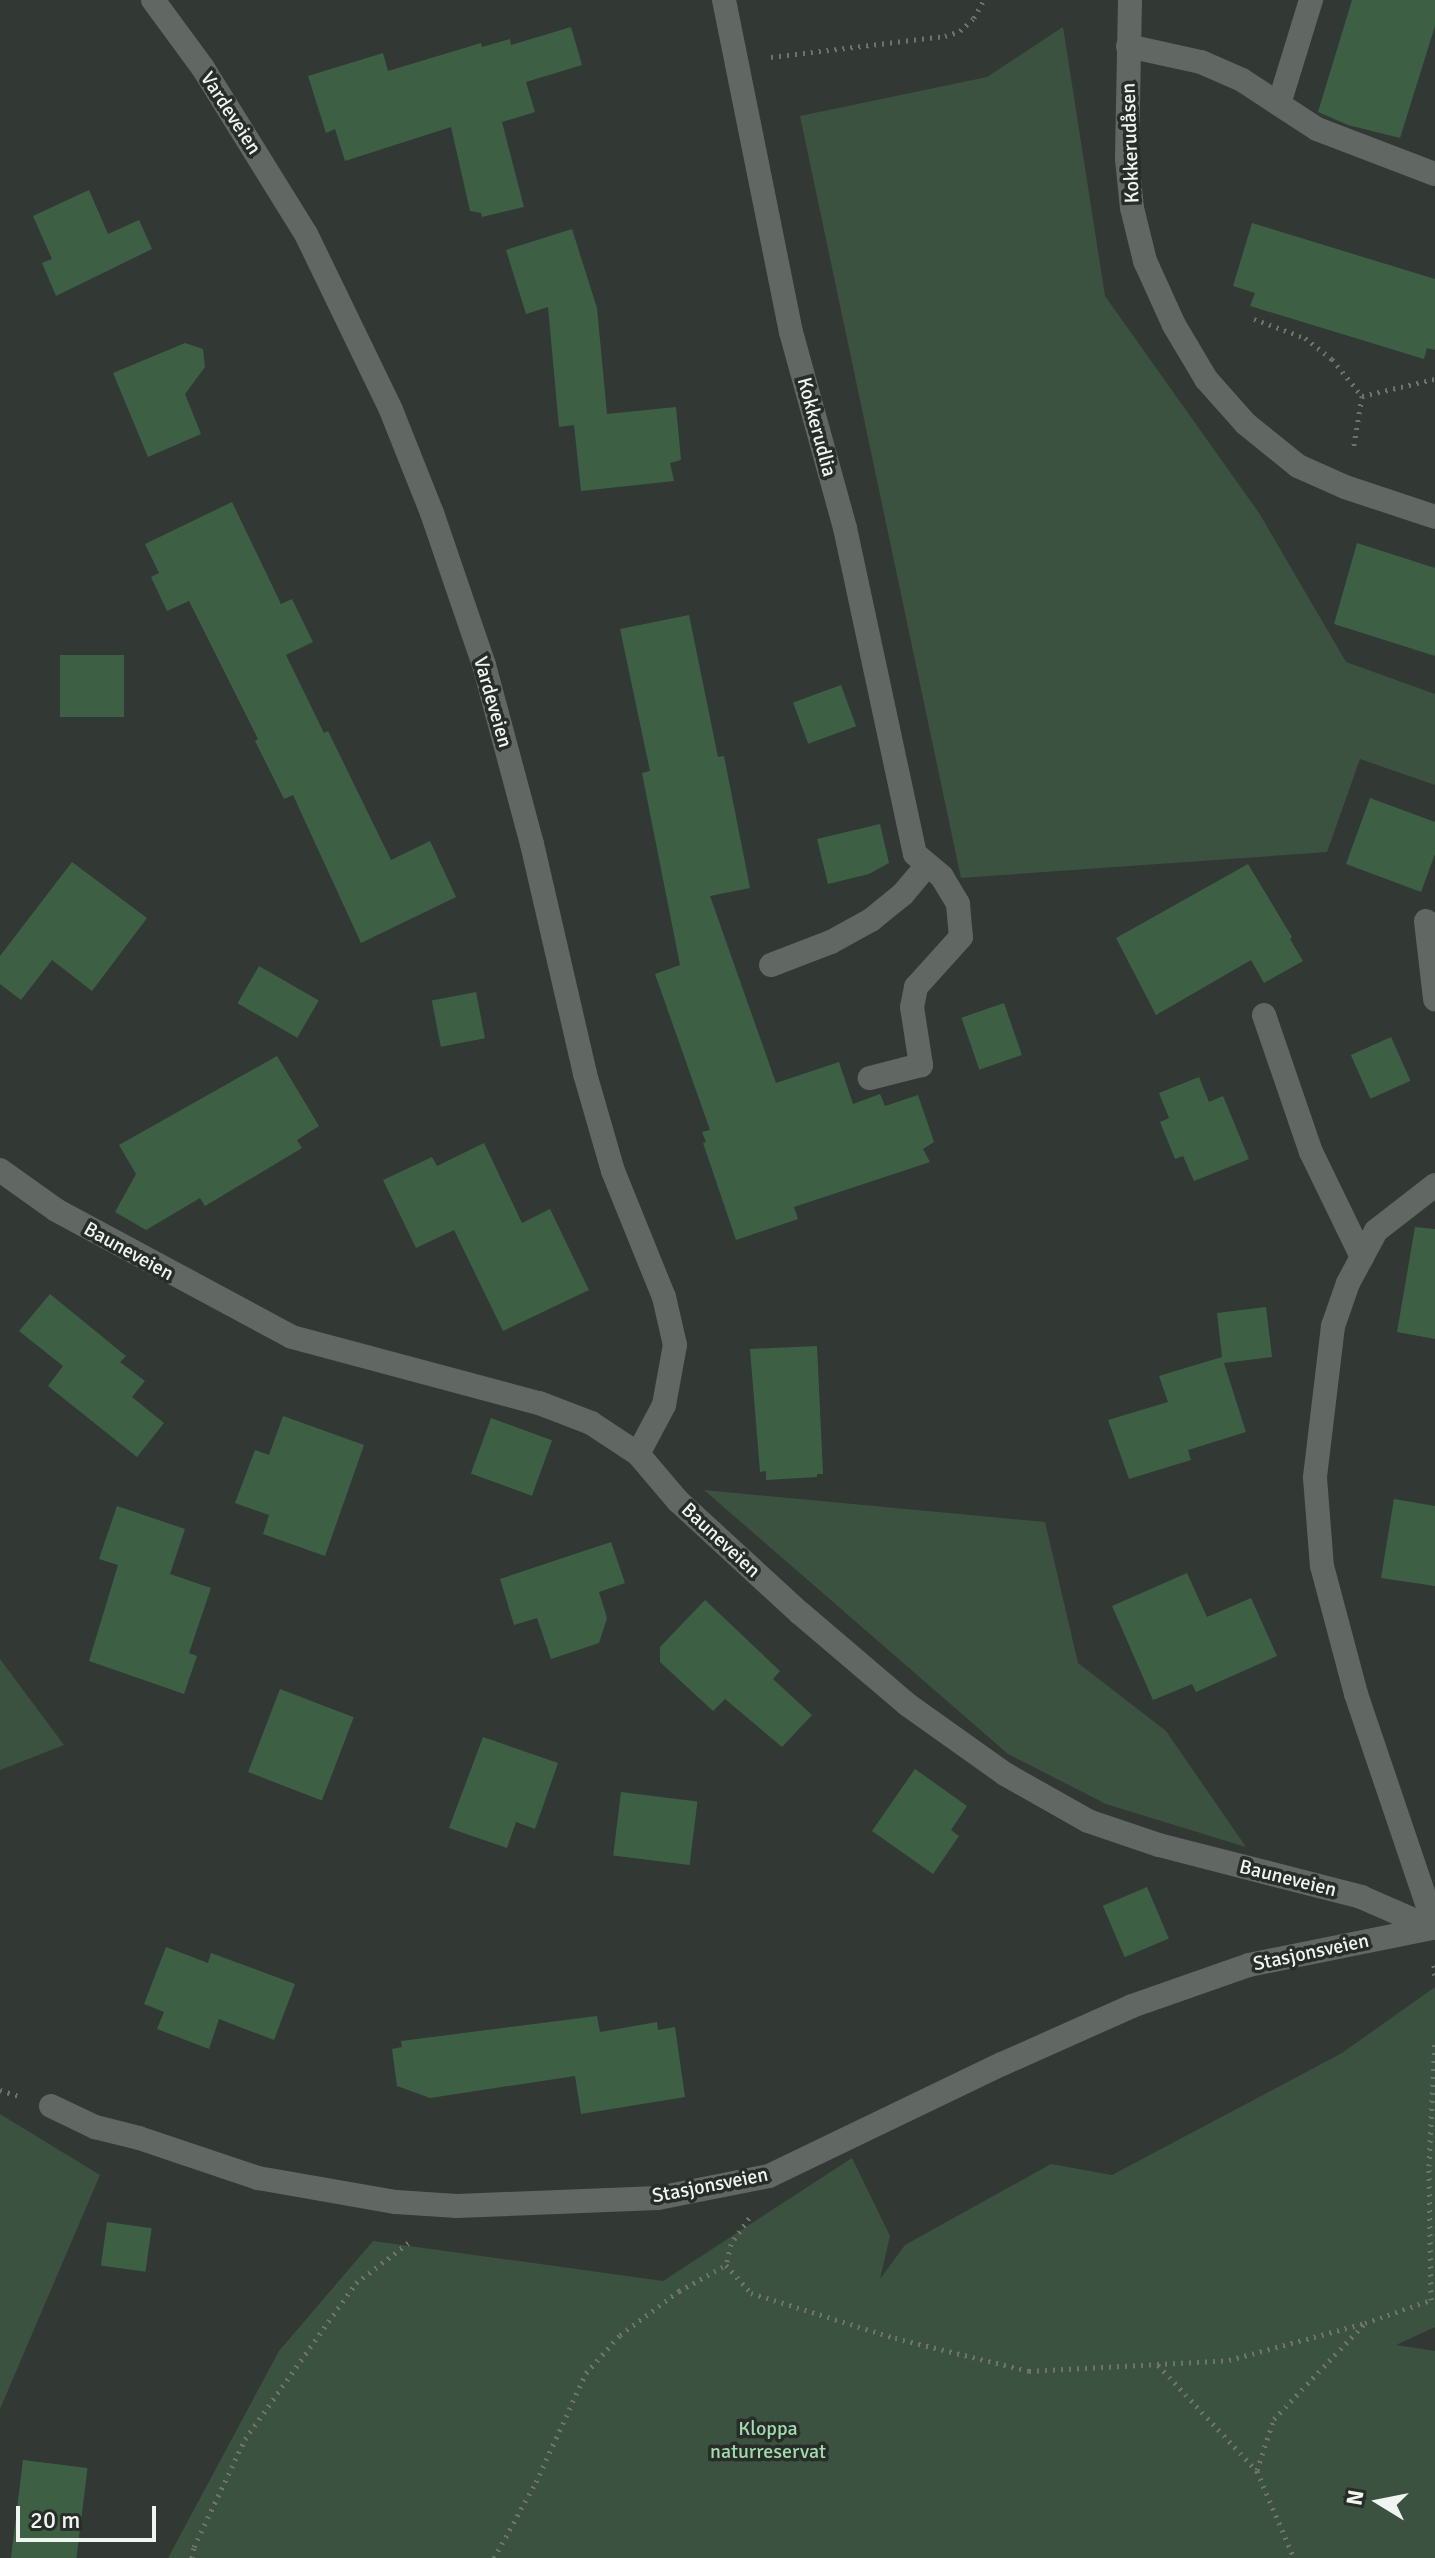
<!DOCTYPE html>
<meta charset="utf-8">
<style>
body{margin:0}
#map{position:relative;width:1435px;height:2558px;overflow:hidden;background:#323833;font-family:Signika,sans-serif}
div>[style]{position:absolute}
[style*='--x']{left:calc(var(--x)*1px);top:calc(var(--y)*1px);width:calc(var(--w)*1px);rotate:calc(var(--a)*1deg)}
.green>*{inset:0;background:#3c5241}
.building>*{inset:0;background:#3d6045;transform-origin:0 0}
.path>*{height:5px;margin-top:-2.5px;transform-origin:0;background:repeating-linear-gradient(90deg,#6e736f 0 2px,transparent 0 8px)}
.minor>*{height:24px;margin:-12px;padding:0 12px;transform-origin:12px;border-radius:12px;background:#616762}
span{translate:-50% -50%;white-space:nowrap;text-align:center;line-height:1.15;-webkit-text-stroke:7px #282d29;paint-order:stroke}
.street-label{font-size:20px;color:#f1f5f2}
.park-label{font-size:20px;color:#a0dcad}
.north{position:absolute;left:1339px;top:2462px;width:80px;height:80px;-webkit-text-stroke:6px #282d29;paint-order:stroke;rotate:280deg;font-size:22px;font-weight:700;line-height:32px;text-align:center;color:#f1f5f2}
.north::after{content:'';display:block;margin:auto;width:28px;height:36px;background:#f1f5f2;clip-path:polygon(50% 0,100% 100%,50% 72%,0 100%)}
.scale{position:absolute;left:16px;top:2506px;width:140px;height:36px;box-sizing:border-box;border:4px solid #f1f5f2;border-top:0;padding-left:10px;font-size:24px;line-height:28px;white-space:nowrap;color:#f1f5f2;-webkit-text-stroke:6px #282d29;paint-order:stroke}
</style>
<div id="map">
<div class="green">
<i style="clip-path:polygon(1063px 27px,1105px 296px,1259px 513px,1346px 662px,1435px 694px,1435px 785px,1360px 759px,1327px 852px,961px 878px,800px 116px,987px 77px)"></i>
<i style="clip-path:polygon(704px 1490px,1045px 1522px,1078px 1663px,1166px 1731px,1246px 1847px,1106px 1804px,1008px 1754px)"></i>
<i style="clip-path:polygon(0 1659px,64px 1745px,0 1770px)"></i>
<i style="clip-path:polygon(1435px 1987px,1435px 2327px,1396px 2345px,1435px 2351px,1435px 2558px,168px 2558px,279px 2351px,373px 2241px,663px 2281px,852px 2158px,890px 2236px,880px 2279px,905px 2245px,1051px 2164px,1112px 2175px,1342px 2053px)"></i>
<i style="clip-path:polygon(0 2114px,100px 2175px,0 2409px)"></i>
</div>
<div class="building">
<i style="clip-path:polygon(1352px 0,1435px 0,1435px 26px,1400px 138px,1348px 125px,1318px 112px)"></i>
<i style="clip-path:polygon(571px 27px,582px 65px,526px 82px,535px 112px,502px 122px,524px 207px,482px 217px,481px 213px,470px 211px,451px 127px,345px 161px,335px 129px,326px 133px,308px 76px,383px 53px,388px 71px,481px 43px,482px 47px,510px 39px,511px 45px)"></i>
<i style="clip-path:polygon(89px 190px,108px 234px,139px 220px,152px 249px,56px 296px,42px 263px,52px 259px,33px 216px)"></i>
<i style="clip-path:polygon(1252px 223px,1435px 279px,1435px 350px,1427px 348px,1424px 359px,1250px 306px,1255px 293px,1233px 286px)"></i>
<i style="clip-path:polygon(572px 229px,597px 308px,607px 414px,676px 407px,681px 460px,670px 463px,674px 481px,581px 491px,574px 425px,559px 427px,548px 307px,526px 314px,506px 250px)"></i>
<i style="clip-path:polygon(185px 343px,203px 349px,205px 367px,185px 394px,201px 434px,148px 457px,113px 373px)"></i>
<i style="clip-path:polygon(232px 502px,281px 604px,292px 599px,313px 642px,286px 655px,324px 733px,328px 731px,391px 860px,430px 841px,456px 897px,361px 943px,293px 795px,284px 799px,255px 741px,258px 739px,189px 601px,167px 611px,151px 577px,159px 573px,145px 544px)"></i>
<i style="clip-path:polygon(1357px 543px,1435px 568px,1435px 656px,1334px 624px)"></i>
<i style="clip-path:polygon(689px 615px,718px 757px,724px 756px,750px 888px,710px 896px,776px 1083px,839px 1062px,853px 1104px,880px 1094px,885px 1106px,918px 1095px,934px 1142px,923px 1149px,930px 1162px,794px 1207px,798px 1219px,736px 1240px,703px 1143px,706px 1142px,702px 1132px,710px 1130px,655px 974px,680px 965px,642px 773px,650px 771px,620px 629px)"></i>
<i style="left:124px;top:655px;width:62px;height:64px;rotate:90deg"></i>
<i style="left:841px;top:685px;width:44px;height:51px;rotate:70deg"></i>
<i style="clip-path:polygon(1370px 798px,1435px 822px,1435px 854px,1421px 892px,1346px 864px)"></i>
<i style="clip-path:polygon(880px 824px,889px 863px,869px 874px,828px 884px,817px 839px)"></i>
<i style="clip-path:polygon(72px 862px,147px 918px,92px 991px,52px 960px,21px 1000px,0 984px,0 956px)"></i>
<i style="clip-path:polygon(1248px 864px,1292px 937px,1290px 939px,1303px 961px,1264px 983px,1251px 960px,1156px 1015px,1116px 938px)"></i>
<i style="left:259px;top:966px;width:69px;height:43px;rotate:30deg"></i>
<i style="left:476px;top:992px;width:47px;height:45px;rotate:79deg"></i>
<i style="left:1004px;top:1003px;width:55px;height:45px;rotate:71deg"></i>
<i style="left:1391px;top:1037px;width:48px;height:44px;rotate:66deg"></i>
<i style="clip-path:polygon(277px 1056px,319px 1126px,297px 1140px,302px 1148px,205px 1206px,200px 1198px,146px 1230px,115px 1212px,136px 1174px,119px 1145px)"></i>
<i style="clip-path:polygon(1199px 1077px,1209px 1102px,1223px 1096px,1249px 1159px,1194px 1181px,1183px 1156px,1175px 1159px,1160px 1122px,1169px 1118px,1159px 1093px)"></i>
<i style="clip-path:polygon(484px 1143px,522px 1223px,550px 1209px,589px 1290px,503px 1331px,454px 1230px,416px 1248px,383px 1180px,432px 1157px,437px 1166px)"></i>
<i style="clip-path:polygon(1415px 1227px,1435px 1229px,1435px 1339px,1397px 1332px)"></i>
<i style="clip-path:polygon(50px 1294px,126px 1356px,120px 1362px,145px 1381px,132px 1397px,164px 1423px,137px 1457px,48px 1386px,63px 1366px,19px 1331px)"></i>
<i style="clip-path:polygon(1266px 1307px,1272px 1357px,1224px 1363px,1246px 1432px,1188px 1450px,1191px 1460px,1129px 1479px,1108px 1420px,1168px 1402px,1159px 1376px,1222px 1357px,1217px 1313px)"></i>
<i style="clip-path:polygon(817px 1346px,823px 1474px,817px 1474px,817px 1477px,766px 1480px,766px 1471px,760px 1472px,750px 1349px)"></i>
<i style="clip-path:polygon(283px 1416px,364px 1445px,325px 1556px,263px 1534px,269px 1515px,235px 1503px,255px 1450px,269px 1455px)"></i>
<i style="left:491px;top:1418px;width:65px;height:59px;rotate:20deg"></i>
<i style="clip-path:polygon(1394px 1499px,1435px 1506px,1435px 1586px,1381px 1578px)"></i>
<i style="clip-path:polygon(117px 1506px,185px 1529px,170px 1574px,211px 1588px,189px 1653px,197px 1656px,184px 1694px,89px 1661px,118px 1565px,99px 1559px)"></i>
<i style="clip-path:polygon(611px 1542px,625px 1583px,599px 1592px,607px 1618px,599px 1643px,551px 1659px,537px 1618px,514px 1625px,500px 1579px)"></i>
<i style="clip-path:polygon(1187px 1573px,1207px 1617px,1251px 1598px,1277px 1656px,1196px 1692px,1192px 1684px,1153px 1700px,1112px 1606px)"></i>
<i style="clip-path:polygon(705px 1600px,780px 1671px,773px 1679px,812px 1715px,782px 1747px,725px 1699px,713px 1711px,660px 1662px,660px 1647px)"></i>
<i style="left:280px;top:1689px;width:79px;height:89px;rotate:21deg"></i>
<i style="clip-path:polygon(483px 1737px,558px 1763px,535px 1829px,516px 1822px,507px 1848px,449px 1828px)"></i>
<i style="clip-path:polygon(915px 1769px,967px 1806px,951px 1830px,959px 1836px,933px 1874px,872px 1831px)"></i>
<i style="left:621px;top:1792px;width:77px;height:64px;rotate:7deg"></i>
<i style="left:1147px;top:1887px;width:56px;height:48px;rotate:67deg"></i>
<i style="clip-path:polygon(166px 1947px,208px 1963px,211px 1953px,295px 1984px,274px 2040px,219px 2019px,209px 2049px,157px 2029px,164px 2012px,144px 2004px)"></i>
<i style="clip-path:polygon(597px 2016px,600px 2032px,657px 2022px,658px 2030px,675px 2027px,685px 2097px,581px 2114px,575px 2076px,430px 2098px,397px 2086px,392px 2049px,402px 2047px,401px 2041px)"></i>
<i style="left:107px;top:2222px;width:45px;height:44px;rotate:8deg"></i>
<i style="left:23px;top:2460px;width:65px;height:99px;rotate:7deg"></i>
</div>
<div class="path">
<i style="--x:771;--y:57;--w:175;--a:-6.9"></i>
<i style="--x:945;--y:36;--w:16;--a:-18"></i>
<i style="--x:960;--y:31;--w:19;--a:-43"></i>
<i style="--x:974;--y:18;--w:21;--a:-61"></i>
<i style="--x:1254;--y:319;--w:54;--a:20.4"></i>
<i style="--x:1305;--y:338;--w:34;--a:38"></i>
<i style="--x:1332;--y:359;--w:48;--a:51"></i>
<i style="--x:1362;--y:396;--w:56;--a:99.3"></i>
<i style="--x:1362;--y:396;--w:75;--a:-13.1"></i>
<i style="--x:1434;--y:1965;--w:15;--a:86"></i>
<i style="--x:0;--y:2090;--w:20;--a:18"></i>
<i style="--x:749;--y:2218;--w:32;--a:125"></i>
<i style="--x:731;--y:2244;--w:22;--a:103"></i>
<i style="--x:726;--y:2265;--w:38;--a:48"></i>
<i style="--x:751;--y:2293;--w:151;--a:17.4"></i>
<i style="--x:895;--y:2338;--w:138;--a:13.8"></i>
<i style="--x:1029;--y:2371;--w:200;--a:-3.1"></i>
<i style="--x:1229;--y:2360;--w:141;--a:-15.2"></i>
<i style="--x:1365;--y:2323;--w:70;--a:-19.2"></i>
<i style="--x:1431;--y:2300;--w:134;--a:-90.9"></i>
<i style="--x:1429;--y:2166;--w:127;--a:-87.3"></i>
<i style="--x:1158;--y:2365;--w:145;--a:47"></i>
<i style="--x:1257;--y:2471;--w:95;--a:67"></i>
<i style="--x:1257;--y:2470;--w:54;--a:-71.6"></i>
<i style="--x:1274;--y:2419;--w:132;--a:-46.5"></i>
<i style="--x:192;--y:2558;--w:11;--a:-80"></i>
<i style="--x:194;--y:2547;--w:119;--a:-64.7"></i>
<i style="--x:245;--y:2439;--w:191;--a:-54.6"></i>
<i style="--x:356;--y:2283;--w:71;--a:-37.5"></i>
<i style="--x:494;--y:2558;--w:87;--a:-61.1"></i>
<i style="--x:536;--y:2482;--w:120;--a:-65.4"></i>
<i style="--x:586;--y:2373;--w:51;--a:-48.2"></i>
<i style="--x:620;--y:2335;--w:74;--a:-36.7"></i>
<i style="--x:679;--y:2291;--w:54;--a:-29"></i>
</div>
<div class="minor">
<i style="--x:153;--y:0;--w:84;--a:53.7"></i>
<i style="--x:203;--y:68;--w:195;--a:58.2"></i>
<i style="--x:306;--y:234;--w:195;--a:64.2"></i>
<i style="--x:391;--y:410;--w:111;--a:68.3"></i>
<i style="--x:432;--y:513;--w:161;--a:71.1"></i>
<i style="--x:484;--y:665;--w:185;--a:75"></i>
<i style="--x:532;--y:844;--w:236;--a:77"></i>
<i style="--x:585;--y:1074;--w:101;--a:73.9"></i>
<i style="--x:613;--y:1171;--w:136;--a:68"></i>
<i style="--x:664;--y:1297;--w:49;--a:77.1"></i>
<i style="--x:675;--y:1345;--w:61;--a:100.4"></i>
<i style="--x:664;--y:1405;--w:55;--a:118"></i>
<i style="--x:724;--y:0;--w:339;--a:78.6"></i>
<i style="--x:791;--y:332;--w:203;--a:74.6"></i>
<i style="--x:845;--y:528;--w:333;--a:77.9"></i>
<i style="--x:915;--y:854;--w:35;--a:40"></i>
<i style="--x:942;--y:877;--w:31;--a:59"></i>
<i style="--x:958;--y:904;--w:33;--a:85"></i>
<i style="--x:961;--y:937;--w:67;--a:132"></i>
<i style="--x:916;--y:987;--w:20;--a:101"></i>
<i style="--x:912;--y:1007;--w:59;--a:81.2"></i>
<i style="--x:921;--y:1065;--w:53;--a:165.7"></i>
<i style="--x:1130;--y:0;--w:159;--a:91.1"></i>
<i style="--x:1127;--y:159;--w:49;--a:84.2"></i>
<i style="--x:1132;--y:208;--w:55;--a:76.2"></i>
<i style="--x:1145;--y:261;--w:70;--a:65.6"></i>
<i style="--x:1174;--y:325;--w:63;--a:59.3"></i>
<i style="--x:1206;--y:379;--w:60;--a:48.4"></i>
<i style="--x:1246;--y:424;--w:67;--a:38.9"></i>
<i style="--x:1298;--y:466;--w:51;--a:24.1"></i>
<i style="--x:1345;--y:487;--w:95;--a:18.4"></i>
<i style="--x:1128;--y:46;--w:75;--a:12.4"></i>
<i style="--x:1201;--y:62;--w:45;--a:23.7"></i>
<i style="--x:1242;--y:80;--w:90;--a:33.2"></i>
<i style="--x:1317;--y:129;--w:126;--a:20.9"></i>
<i style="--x:1279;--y:104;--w:109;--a:-72.9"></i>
<i style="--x:1426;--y:921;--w:79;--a:83.4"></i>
<i style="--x:771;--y:965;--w:64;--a:-21"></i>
<i style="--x:831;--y:942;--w:46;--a:-28.8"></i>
<i style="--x:871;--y:920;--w:41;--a:-39.1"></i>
<i style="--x:903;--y:894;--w:38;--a:-50"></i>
<i style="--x:1264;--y:1015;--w:145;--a:71.1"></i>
<i style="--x:1311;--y:1152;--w:117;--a:64.1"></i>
<i style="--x:0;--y:1170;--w:69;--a:35.5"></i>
<i style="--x:56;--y:1210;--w:268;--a:28.3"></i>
<i style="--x:292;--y:1337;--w:256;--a:15"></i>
<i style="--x:539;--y:1403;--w:56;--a:21"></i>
<i style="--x:591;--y:1423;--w:56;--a:33.4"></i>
<i style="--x:638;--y:1454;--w:62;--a:49.6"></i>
<i style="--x:678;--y:1501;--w:166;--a:42.6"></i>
<i style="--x:800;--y:1613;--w:142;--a:40.4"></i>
<i style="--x:908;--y:1705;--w:119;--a:35.4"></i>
<i style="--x:1005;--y:1774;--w:95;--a:29.5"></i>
<i style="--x:1088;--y:1821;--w:75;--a:18.7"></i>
<i style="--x:1159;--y:1845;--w:209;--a:14.4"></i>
<i style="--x:1361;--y:1897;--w:77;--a:23.6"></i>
<i style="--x:1435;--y:1185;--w:75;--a:142.1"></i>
<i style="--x:1376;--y:1231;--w:59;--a:118.3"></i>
<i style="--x:1348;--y:1283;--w:46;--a:109.2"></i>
<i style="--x:1333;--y:1326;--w:153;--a:96.8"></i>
<i style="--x:1315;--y:1478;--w:88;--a:85.5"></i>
<i style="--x:1322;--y:1566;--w:132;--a:75.1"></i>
<i style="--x:1356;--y:1694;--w:247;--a:71.3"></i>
<i style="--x:51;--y:2106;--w:49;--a:25.5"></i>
<i style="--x:95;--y:2127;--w:45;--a:14"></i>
<i style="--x:139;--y:2138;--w:126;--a:18.6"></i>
<i style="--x:258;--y:2178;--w:140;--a:9.9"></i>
<i style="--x:396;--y:2202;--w:61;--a:3.8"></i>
<i style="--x:457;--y:2206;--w:201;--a:-2.3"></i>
<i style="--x:658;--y:2198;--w:113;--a:-11.2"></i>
<i style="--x:769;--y:2176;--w:259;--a:-25.7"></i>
<i style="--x:1002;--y:2064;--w:142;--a:-24"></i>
<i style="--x:1132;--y:2006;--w:124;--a:-19.3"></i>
<i style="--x:1249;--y:1965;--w:187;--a:-11.4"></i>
</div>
<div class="street-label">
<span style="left:231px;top:113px;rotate:57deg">Vardeveien</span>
<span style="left:1130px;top:143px;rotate:-92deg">Kokkerudåsen</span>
<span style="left:817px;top:427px;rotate:75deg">Kokkerudlia</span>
<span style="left:493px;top:702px;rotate:74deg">Vardeveien</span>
<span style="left:129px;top:1251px;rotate:29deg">Bauneveien</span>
<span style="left:721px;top:1540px;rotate:43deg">Bauneveien</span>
<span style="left:1288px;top:1878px;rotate:14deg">Bauneveien</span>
<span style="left:1311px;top:1952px;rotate:-12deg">Stasjonsveien</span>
<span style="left:710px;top:2185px;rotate:-11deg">Stasjonsveien</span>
</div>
<div class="park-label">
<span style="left:768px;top:2440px">Kloppa<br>naturreservat</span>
</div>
<div class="north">N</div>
<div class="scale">20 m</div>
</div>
